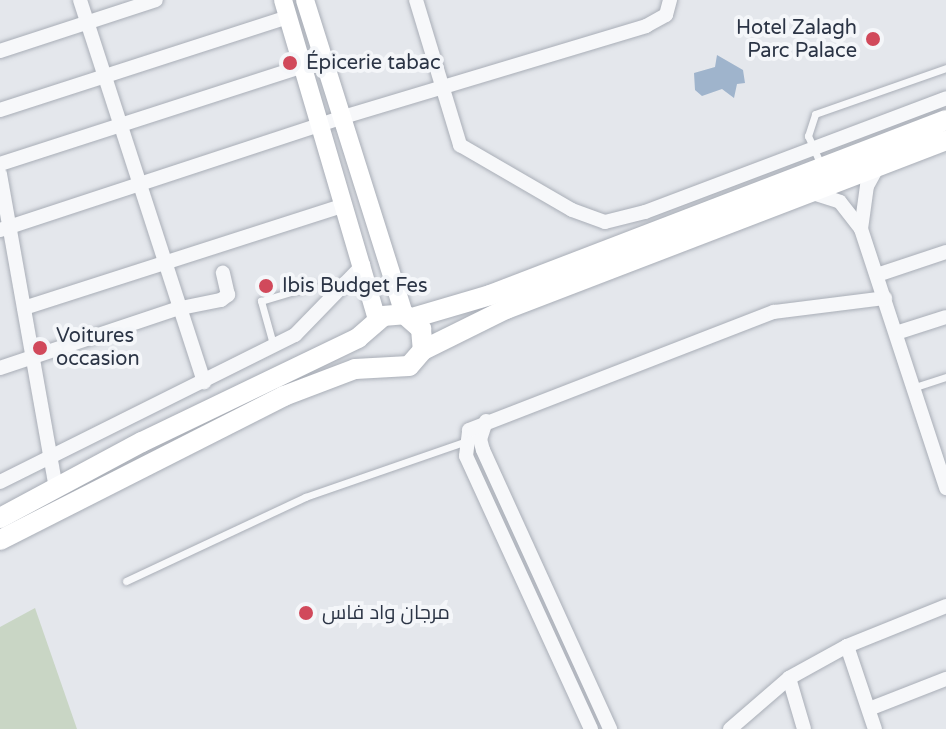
<!DOCTYPE html>
<meta charset="utf-8">
<style>
body{margin:0}
#map{position:relative;width:946px;height:729px;overflow:hidden;background:#e4e7ec;font-family:"Varela Round",Cairo,sans-serif}
div>[style]{position:absolute}
[style*='--x']{left:calc(var(--x)*1px);top:calc(var(--y)*1px);width:calc(var(--w)*1px);rotate:calc(var(--a)*1deg)}
.green>*{inset:0;background:#c9d6c5}
.water>*{inset:0;background:#9fb4cc}
.roads{filter:drop-shadow(0 0 2px #a9aeb7) drop-shadow(0 0 2px #a9aeb7)}
.lane>*{height:7px;margin:-3.5px;padding:0 3.5px;transform-origin:3.5px;border-radius:3.5px;background:#f7f8fa}
.street>*{height:14px;margin:-7px;padding:0 7px;transform-origin:7px;border-radius:7px;background:#f7f8fa}
.secondary>*{height:18px;margin:-9px;padding:0 9px;transform-origin:9px;border-radius:9px;background:#fff}
.primary>*{height:20px;margin:-10px;padding:0 10px;transform-origin:10px;border-radius:10px;background:#fff}
.dots>*{width:22px;height:22px;translate:-50% -50%;box-sizing:border-box;border:4px solid #f4f6f9;border-radius:50%}
span{translate:-50% -50%;white-space:nowrap;text-align:center;line-height:1.15;-webkit-text-stroke:8px #f4f6f9;paint-order:stroke}
.poi-label{font-size:20px;color:#2b3445}
.right{translate:-100% -50%;text-align:right}
.left{translate:0 -50%;text-align:left}
</style>
<div id="map">
<div class="green">
<i style="clip-path:polygon(35px 608px,77px 729px,0 729px,0 627px)"></i>
</div>
<div class="water">
<i style="clip-path:polygon(717px 55px,743px 70px,745px 83px,737px 84px,734px 98px,722px 89px,702px 96px,695px 90px,694px 73px,715px 67px)"></i>
</div>
<div class="roads">
<div class="lane">
<i style="--x:821;--y:165;--w:32;--a:-114"></i>
<i style="--x:808;--y:136;--w:23;--a:-72"></i>
<i style="--x:815;--y:114;--w:139;--a:-19.3"></i>
<i style="--x:273;--y:344;--w:45;--a:-105.6"></i>
<i style="--x:261;--y:301;--w:55;--a:-16.8"></i>
<i style="--x:915;--y:387;--w:33;--a:-18"></i>
<i style="--x:126;--y:581;--w:198;--a:-25.1"></i>
<i style="--x:305;--y:497;--w:168;--a:-19.1"></i>
</div>
<div class="street">
<i style="--x:80;--y:0;--w:402;--a:72"></i>
<i style="--x:416;--y:0;--w:152;--a:73.1"></i>
<i style="--x:460;--y:145;--w:129;--a:30.1"></i>
<i style="--x:572;--y:210;--w:35;--a:20"></i>
<i style="--x:605;--y:222;--w:41;--a:-14"></i>
<i style="--x:645;--y:212;--w:322;--a:-20.7"></i>
<i style="--x:0;--y:51;--w:164;--a:-18.1"></i>
<i style="--x:0;--y:110;--w:303;--a:-17.9"></i>
<i style="--x:0;--y:164;--w:318;--a:-17.9"></i>
<i style="--x:0;--y:174;--w:319;--a:79.9"></i>
<i style="--x:813;--y:193;--w:28;--a:18"></i>
<i style="--x:840;--y:202;--w:34;--a:52"></i>
<i style="--x:861;--y:229;--w:273;--a:71.8"></i>
<i style="--x:861;--y:229;--w:43;--a:-82.1"></i>
<i style="--x:867;--y:186;--w:23;--a:-61"></i>
<i style="--x:0;--y:230;--w:358;--a:-18.2"></i>
<i style="--x:340;--y:118;--w:320;--a:-16.7"></i>
<i style="--x:646;--y:26;--w:23;--a:-29"></i>
<i style="--x:666;--y:15;--w:16;--a:-75"></i>
<i style="--x:877;--y:275;--w:73;--a:-18.4"></i>
<i style="--x:24;--y:308;--w:337;--a:-17.8"></i>
<i style="--x:896;--y:333;--w:52;--a:-17.7"></i>
<i style="--x:0;--y:368;--w:186;--a:-18.5"></i>
<i style="--x:176;--y:309;--w:46;--a:-11.3"></i>
<i style="--x:221;--y:300;--w:9;--a:-36"></i>
<i style="--x:228;--y:295;--w:23;--a:-103"></i>
<i style="--x:486;--y:421;--w:19;--a:108"></i>
<i style="--x:480;--y:439;--w:11;--a:75"></i>
<i style="--x:483;--y:450;--w:307;--a:65.5"></i>
<i style="--x:0;--y:482;--w:330;--a:-26.5"></i>
<i style="--x:295;--y:335;--w:98;--a:-45.8"></i>
<i style="--x:847;--y:646;--w:88;--a:71.4"></i>
<i style="--x:789;--y:678;--w:53;--a:73.6"></i>
<i style="--x:869;--y:709;--w:83;--a:-21.3"></i>
<i style="--x:591;--y:729;--w:300;--a:-114.6"></i>
<i style="--x:466;--y:456;--w:26;--a:-83"></i>
<i style="--x:469;--y:430;--w:327;--a:-21.2"></i>
<i style="--x:774;--y:312;--w:112;--a:-7.2"></i>
<i style="--x:730;--y:729;--w:78;--a:-40.8"></i>
<i style="--x:789;--y:678;--w:66;--a:-28.9"></i>
<i style="--x:847;--y:646;--w:107;--a:-22"></i>
</div>
<div class="secondary">
<i style="--x:283;--y:0;--w:333;--a:73.6"></i>
<i style="--x:305;--y:0;--w:329;--a:72.5"></i>
</div>
<div class="primary">
<i style="--x:412;--y:318;--w:81;--a:-16.4"></i>
<i style="--x:490;--y:295;--w:488;--a:-21"></i>
<i style="--x:423;--y:350;--w:93;--a:-26.3"></i>
<i style="--x:506;--y:309;--w:471;--a:-21"></i>
<i style="--x:0;--y:518;--w:161;--a:-28.2"></i>
<i style="--x:142;--y:442;--w:240;--a:-25.7"></i>
<i style="--x:358;--y:338;--w:33;--a:-41"></i>
<i style="--x:383;--y:316;--w:21;--a:-5"></i>
<i style="--x:404;--y:314;--w:23;--a:41"></i>
<i style="--x:421;--y:329;--w:21;--a:85"></i>
<i style="--x:423;--y:350;--w:21;--a:131"></i>
<i style="--x:409;--y:366;--w:54;--a:176.8"></i>
<i style="--x:355;--y:369;--w:76;--a:159.2"></i>
<i style="--x:284;--y:396;--w:318;--a:153.1"></i>
</div>
</div>
<div class="dots">
<i style="left:873px;top:39px;background:#d1495b"></i>
<i style="left:290px;top:63px;background:#d1495b"></i>
<i style="left:266px;top:286px;background:#d1495b"></i>
<i style="left:40px;top:348px;background:#d1495b"></i>
<i style="left:306px;top:613px;background:#d1495b"></i>
</div>
<div class="poi-label">
<span class="right" style="left:857px;top:40px">Hotel Zalagh<br>Parc Palace</span>
<span class="left" style="left:306px;top:63px">Épicerie tabac</span>
<span class="left" style="left:282px;top:286px">Ibis Budget Fes</span>
<span class="left" style="left:56px;top:348px">Voitures<br>occasion</span>
<span class="left" style="left:322px;top:613px">مرجان واد فاس</span>
</div>
</div>
